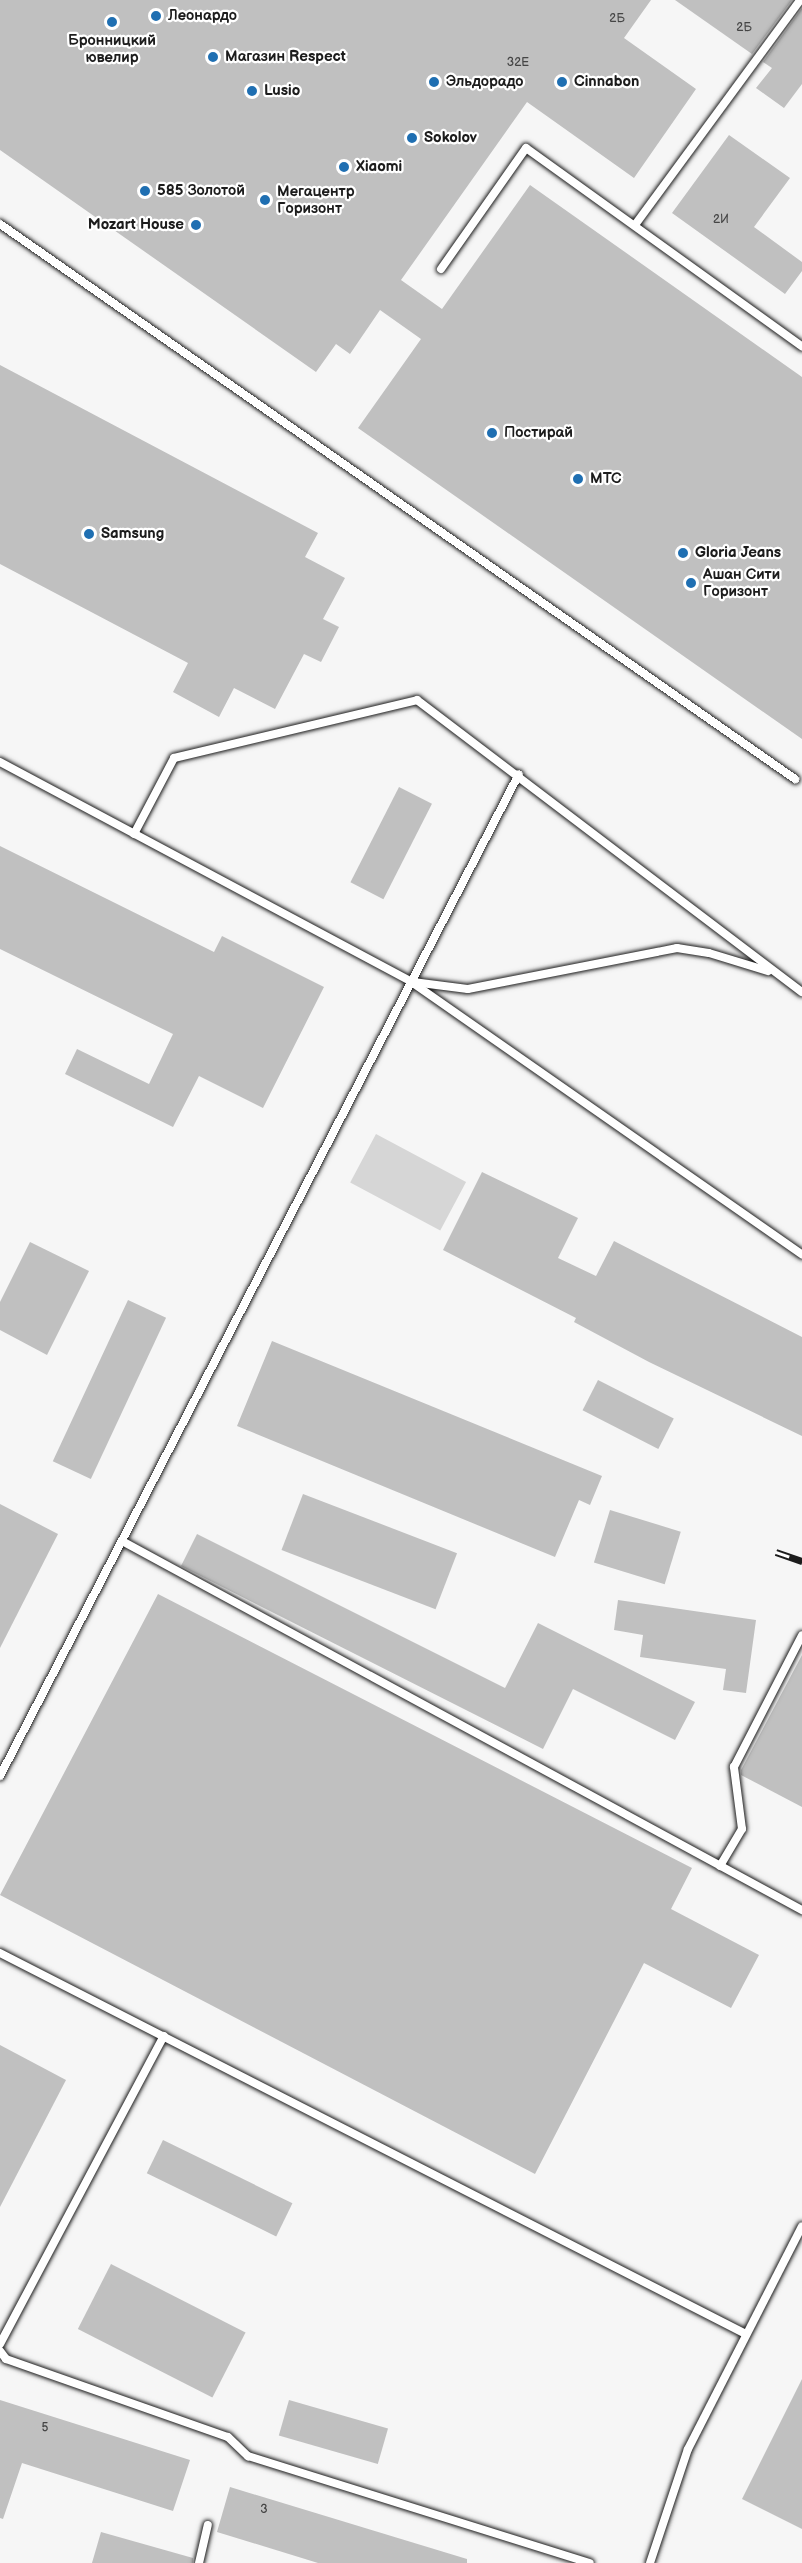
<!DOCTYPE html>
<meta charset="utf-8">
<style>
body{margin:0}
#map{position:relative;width:802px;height:2563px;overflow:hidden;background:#f6f6f6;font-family:"Balsamiq Sans",sans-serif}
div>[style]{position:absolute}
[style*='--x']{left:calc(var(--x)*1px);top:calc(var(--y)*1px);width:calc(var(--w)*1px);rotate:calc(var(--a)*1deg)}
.green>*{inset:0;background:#d6d6d6;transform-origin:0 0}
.building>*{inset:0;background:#c0c0c0;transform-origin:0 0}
.roads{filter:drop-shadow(0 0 2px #1c1c1c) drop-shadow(0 0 2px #1c1c1c)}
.lane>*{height:8px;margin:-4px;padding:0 4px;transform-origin:4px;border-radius:4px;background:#fff}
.rail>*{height:7px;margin-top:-3.5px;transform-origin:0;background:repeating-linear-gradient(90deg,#fff 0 14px,#1c1c1c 0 28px);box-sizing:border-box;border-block:2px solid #1c1c1c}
.dots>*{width:16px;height:16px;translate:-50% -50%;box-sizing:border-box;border:3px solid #fff;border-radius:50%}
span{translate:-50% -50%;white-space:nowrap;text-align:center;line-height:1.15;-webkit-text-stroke:4.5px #fff;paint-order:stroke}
.number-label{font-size:12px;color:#454545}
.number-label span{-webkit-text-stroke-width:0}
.poi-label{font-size:15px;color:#1c1c1c;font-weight:700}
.left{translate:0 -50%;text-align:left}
.right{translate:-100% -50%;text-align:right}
</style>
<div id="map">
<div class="green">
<i style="left:376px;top:1134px;width:102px;height:55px;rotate:28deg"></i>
</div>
<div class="building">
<i style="clip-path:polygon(0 0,651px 0,624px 38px,696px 89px,634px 178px,527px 102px,401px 280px,442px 309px,530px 185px,802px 377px,802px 739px,358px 428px,421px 339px,380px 310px,350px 354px,336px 344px,316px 372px,0 150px)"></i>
<i style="clip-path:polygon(675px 0,792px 0,752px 54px)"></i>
<i style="clip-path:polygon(802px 8px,802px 84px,784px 108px,756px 88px,772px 68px,763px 62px)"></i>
<i style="clip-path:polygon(729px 135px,790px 178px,754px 227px,802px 262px,802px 271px,785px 294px,672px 213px)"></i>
<i style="clip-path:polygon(0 365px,318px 533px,305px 557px,345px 578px,323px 619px,339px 627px,321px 662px,304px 654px,275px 709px,234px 688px,219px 717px,173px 692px,188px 663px,0 564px)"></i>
<i style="left:399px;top:787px;width:37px;height:107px;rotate:27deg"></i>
<i style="clip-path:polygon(0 846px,214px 952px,222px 936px,324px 987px,263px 1108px,199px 1076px,173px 1127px,65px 1074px,77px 1049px,149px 1084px,173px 1034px,0 949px)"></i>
<i style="clip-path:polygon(482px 1172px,578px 1218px,558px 1258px,596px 1276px,614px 1241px,802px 1337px,802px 1436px,649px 1362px,574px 1322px,576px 1318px,443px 1250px)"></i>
<i style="clip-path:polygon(30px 1242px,89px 1271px,47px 1355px,0 1330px,0 1302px)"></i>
<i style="left:128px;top:1300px;width:42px;height:178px;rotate:25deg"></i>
<i style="clip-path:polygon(272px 1341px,602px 1476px,590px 1505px,579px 1500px,555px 1557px,237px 1426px)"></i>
<i style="left:598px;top:1380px;width:85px;height:34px;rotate:27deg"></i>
<i style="left:303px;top:1494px;width:165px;height:60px;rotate:21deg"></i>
<i style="clip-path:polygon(0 1504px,58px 1534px,0 1648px)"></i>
<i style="left:610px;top:1510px;width:74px;height:55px;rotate:17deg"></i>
<i style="clip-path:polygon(197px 1534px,505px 1688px,538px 1623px,695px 1702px,675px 1740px,573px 1689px,543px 1749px,181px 1566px)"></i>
<i style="clip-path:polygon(158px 1594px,692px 1868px,671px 1909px,759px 1955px,731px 2008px,644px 1963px,535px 2174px,0 1895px)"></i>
<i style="clip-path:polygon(618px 1600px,756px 1620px,746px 1693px,723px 1690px,726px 1669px,640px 1657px,643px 1635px,614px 1630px)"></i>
<i style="clip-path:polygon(802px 1655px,802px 1807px,741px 1775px,741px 1770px)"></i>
<i style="clip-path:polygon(0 2045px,66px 2080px,0 2207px)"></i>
<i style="left:163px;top:2140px;width:144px;height:37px;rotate:26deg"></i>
<i style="left:111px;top:2264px;width:151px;height:73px;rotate:27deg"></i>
<i style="clip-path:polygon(802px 2379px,802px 2529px,742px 2499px)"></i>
<i style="clip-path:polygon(0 2400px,190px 2460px,173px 2511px,22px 2463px,3px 2519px,0 2518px)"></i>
<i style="left:289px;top:2400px;width:103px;height:37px;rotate:16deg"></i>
<i style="clip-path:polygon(230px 2487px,467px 2559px,467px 2563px,318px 2563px,217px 2532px)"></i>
<i style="clip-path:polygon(101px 2532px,193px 2558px,193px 2563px,92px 2563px)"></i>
</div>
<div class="roads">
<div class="lane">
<i style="--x:0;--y:224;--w:970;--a:34.92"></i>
<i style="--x:635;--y:225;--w:279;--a:-53.7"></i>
<i style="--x:441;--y:269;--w:148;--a:-54.9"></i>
<i style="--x:526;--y:148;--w:340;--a:35.7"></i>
<i style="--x:0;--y:762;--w:465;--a:28.1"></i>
<i style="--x:410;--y:981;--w:478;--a:34.9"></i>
<i style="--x:134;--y:834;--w:86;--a:-62.2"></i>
<i style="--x:174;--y:758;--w:250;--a:-13.4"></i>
<i style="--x:417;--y:700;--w:483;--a:37.2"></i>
<i style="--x:413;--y:982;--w:55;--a:7.3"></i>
<i style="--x:468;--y:989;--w:213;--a:-11.1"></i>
<i style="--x:677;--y:948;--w:32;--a:9"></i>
<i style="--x:709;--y:953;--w:62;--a:17"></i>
<i style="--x:122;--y:1541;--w:774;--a:28.49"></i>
<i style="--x:0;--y:1776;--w:1128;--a:-62.62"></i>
<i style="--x:720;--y:1866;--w:43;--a:-59.3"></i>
<i style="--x:742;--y:1829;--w:63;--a:-97.4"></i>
<i style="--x:734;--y:1767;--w:148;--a:-62.7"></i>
<i style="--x:0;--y:1953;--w:835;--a:27.06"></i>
<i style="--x:0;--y:2344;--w:349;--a:-62"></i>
<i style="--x:0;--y:2351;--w:10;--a:53"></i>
<i style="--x:6;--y:2359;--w:235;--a:19.4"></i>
<i style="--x:228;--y:2437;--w:28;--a:44"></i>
<i style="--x:248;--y:2456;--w:358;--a:17.4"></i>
<i style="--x:199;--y:2563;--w:39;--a:-77"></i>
<i style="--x:650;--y:2563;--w:120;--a:-71.6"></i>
<i style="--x:688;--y:2449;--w:250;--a:-62.9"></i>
</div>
</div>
<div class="rail">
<i style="--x:776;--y:1552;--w:28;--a:19"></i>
</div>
<div class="dots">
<i style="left:156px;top:16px;background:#1f6fb2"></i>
<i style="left:112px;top:22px;background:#1f6fb2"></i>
<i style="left:213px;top:57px;background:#1f6fb2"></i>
<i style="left:434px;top:82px;background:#1f6fb2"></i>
<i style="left:562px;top:82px;background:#1f6fb2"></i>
<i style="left:252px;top:91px;background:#1f6fb2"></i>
<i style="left:412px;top:138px;background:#1f6fb2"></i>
<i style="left:344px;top:167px;background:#1f6fb2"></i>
<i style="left:145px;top:191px;background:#1f6fb2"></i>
<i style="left:265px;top:200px;background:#1f6fb2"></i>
<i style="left:196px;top:225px;background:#1f6fb2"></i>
<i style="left:492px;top:433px;background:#1f6fb2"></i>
<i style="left:578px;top:479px;background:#1f6fb2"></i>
<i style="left:89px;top:534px;background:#1f6fb2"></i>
<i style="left:683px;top:553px;background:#1f6fb2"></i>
<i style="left:691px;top:583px;background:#1f6fb2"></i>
</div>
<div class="number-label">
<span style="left:617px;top:19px">2Б</span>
<span style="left:744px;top:28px">2Б</span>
<span style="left:518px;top:63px">32Е</span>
<span style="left:721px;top:220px">2И</span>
<span style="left:45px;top:2428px">5</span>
<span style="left:264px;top:2510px">3</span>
</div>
<div class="poi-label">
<span class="left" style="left:168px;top:16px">Леонардо</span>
<span style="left:112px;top:49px">Бронницкий<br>ювелир</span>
<span class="left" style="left:225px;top:57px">Магазин Respect</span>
<span class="left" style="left:446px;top:82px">Эльдорадо</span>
<span class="left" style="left:574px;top:82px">Cinnabon</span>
<span class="left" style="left:264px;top:91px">Lusio</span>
<span class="left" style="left:424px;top:138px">Sokolov</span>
<span class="left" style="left:356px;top:167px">Xiaomi</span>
<span class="left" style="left:157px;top:191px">585 Золотой</span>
<span class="left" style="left:277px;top:200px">Мегацентр<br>Горизонт</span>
<span class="right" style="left:184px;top:225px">Mozart House</span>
<span class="left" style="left:504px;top:433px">Постирай</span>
<span class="left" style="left:590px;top:479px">МТС</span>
<span class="left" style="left:101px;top:534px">Samsung</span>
<span class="left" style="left:695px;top:553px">Gloria Jeans</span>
<span class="left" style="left:703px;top:583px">Ашан Сити<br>Горизонт</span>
</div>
</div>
